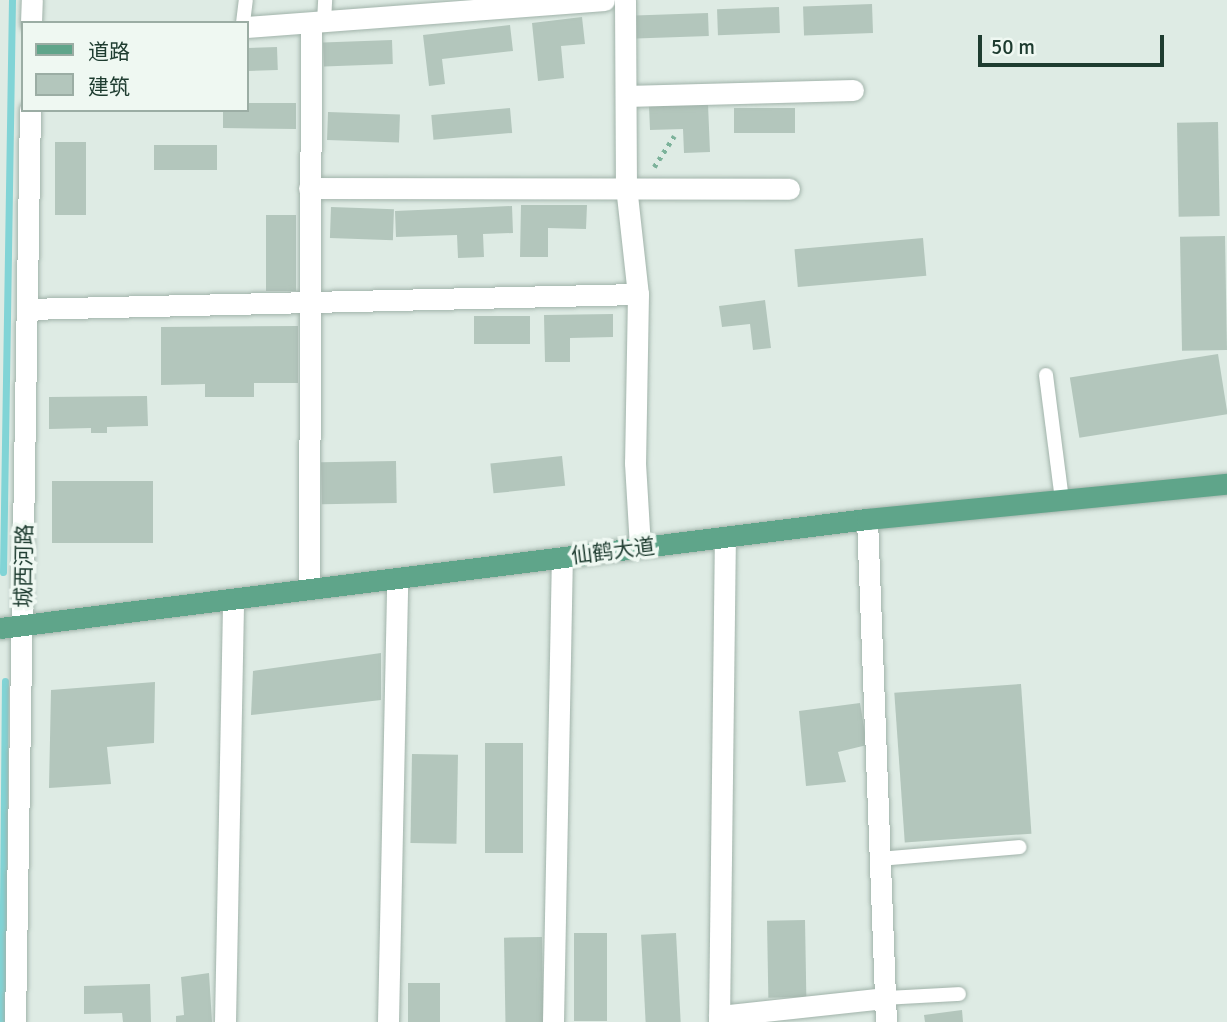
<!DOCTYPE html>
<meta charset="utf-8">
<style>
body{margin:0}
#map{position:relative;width:1227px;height:1022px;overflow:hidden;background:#deebe4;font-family:Signika,"Noto Sans SC",sans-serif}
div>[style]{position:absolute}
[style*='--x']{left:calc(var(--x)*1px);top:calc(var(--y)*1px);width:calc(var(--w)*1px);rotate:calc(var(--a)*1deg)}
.stream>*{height:7px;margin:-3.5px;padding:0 3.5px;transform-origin:3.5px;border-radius:3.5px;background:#81d4d6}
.building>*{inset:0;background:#b3c6bc;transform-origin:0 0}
.path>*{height:4.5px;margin-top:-2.25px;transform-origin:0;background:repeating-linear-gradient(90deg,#7cb29a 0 3.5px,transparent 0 8.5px)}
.roads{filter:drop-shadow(0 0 2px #a1b3aa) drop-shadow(0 0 2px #a1b3aa)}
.service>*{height:14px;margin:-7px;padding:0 7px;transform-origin:7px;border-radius:7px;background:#fff}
.minor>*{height:21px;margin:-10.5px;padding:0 10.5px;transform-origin:10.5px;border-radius:10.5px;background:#fff}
.primary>*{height:21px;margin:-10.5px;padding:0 10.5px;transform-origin:10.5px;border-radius:10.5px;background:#5fa58a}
span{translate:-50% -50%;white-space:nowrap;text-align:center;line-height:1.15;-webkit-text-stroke:7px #eff8f2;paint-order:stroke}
.street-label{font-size:21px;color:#1e3c30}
.legend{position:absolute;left:21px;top:21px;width:228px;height:91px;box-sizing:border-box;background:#eff8f2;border:2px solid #9bada4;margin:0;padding:9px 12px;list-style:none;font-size:21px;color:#1e3c30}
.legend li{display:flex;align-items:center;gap:14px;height:35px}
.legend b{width:35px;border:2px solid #9bada4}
.scale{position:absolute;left:978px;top:35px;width:186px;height:32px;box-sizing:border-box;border:4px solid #1e3c30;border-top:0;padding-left:9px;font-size:21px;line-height:24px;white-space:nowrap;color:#1e3c30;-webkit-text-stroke:5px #eff8f2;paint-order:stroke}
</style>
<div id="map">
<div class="stream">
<i style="--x:3;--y:572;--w:572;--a:-89.1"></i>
<i style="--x:2;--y:1022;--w:341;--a:-89.5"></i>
</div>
<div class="building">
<i style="left:872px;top:4px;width:29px;height:69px;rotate:88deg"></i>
<i style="left:779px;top:7px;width:26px;height:62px;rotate:88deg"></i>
<i style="left:708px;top:13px;width:23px;height:73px;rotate:88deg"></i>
<i style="clip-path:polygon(582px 17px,585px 44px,561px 46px,564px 78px,538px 81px,532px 23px)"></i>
<i style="clip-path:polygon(510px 25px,513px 51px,442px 59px,445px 84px,429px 86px,423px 35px)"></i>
<i style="left:392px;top:40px;width:24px;height:69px;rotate:88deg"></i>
<i style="left:277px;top:47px;width:23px;height:30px;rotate:88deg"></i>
<i style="clip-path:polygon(247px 103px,296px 103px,296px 129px,223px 128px,223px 110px,247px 110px)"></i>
<i style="clip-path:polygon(708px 104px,710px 152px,684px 153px,683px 129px,650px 130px,649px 106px)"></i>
<i style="left:510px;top:108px;width:25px;height:79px;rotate:85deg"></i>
<i style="left:734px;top:108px;width:61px;height:25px"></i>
<i style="left:328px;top:112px;width:72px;height:28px;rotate:2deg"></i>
<i style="left:1218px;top:122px;width:94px;height:41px;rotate:89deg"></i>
<i style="left:55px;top:142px;width:31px;height:73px"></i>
<i style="left:154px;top:145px;width:63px;height:25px"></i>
<i style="clip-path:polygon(521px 205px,587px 205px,586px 229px,548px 228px,548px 257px,520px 257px)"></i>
<i style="clip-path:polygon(512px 206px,513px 233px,483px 234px,484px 257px,458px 258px,457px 235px,396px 237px,395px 211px)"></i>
<i style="left:331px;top:207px;width:63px;height:31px;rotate:2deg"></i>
<i style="left:266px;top:215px;width:30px;height:76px"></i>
<i style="left:1225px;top:236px;width:114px;height:45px;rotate:89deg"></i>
<i style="left:923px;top:238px;width:38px;height:129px;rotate:85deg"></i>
<i style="clip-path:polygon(765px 300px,771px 348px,753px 350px,750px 324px,722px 327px,719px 306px)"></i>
<i style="clip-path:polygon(613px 314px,613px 337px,570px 338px,570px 362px,545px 362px,544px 315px)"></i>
<i style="left:474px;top:316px;width:56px;height:28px"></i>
<i style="clip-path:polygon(298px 326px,298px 383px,254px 383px,254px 397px,205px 397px,205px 384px,161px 385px,161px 327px)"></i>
<i style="left:1218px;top:354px;width:61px;height:150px;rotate:81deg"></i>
<i style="clip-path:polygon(147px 396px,148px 426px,107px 427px,107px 433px,91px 433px,91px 428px,49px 429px,49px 397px)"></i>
<i style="left:562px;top:456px;width:30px;height:72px;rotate:84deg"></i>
<i style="left:396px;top:461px;width:42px;height:75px;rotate:89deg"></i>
<i style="left:153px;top:481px;width:62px;height:101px;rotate:90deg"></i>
<i style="clip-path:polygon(381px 653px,381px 700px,251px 715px,253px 671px)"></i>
<i style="clip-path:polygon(155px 682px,154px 743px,107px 747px,111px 784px,49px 788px,51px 690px)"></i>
<i style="left:1021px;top:684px;width:150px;height:127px;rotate:86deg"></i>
<i style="clip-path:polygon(860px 703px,867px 745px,838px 752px,846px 782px,806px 786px,799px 711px)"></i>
<i style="left:485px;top:743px;width:38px;height:110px"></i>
<i style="left:412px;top:754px;width:46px;height:89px;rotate:1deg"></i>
<i style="left:805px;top:920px;width:77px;height:38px;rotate:89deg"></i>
<i style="left:574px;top:933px;width:33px;height:88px"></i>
<i style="left:676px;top:933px;width:89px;height:35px;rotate:87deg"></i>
<i style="left:542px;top:937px;width:85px;height:38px;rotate:89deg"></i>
<i style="clip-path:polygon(209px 973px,212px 1022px,176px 1022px,176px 1016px,184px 1015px,181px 977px)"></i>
<i style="left:408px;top:983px;width:32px;height:39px"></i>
<i style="clip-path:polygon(150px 984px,151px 1022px,123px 1022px,122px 1013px,84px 1014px,84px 986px)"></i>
<i style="clip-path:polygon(962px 1010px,963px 1022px,925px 1022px,924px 1015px)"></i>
</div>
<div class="path">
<i style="--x:654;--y:167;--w:37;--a:-57"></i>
</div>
<div class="roads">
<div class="service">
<i style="--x:324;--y:22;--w:22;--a:-87"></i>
<i style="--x:243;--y:23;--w:23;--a:-83"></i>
<i style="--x:1046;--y:375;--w:126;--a:82.7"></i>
<i style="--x:880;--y:859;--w:140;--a:-4.9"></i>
<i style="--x:885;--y:998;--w:74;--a:-3.1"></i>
</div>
<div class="minor">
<i style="--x:625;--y:0;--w:186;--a:89.7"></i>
<i style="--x:626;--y:186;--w:109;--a:83.7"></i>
<i style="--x:638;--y:294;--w:169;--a:91"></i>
<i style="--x:635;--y:463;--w:84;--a:86.6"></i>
<i style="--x:31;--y:23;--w:23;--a:-88"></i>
<i style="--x:247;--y:27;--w:358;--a:-4.3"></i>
<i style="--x:626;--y:96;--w:227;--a:-1.5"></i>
<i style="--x:309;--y:188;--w:480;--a:0.1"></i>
<i style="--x:27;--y:309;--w:611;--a:-1.41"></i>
<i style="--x:867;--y:519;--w:503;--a:87.84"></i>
<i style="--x:309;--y:589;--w:566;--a:-89.8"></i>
<i style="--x:719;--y:1016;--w:167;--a:-6.2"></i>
<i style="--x:15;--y:1022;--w:912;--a:-89.06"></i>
<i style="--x:225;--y:1022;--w:423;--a:-88.9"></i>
<i style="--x:388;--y:1022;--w:444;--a:-88.8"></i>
<i style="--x:553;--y:1022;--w:465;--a:-88.9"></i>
<i style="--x:719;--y:1022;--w:485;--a:-89.3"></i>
</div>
<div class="primary">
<i style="--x:0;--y:628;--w:874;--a:-7.17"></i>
<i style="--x:867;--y:519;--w:362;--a:-5.6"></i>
</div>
</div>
<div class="street-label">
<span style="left:613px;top:551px;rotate:-7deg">仙鹤大道</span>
<span style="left:24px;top:566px;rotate:-89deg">城西河路</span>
</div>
<ul class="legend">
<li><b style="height:9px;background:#5fa58a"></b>道路</li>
<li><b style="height:19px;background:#b3c6bc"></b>建筑</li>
</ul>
<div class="scale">50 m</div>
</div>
